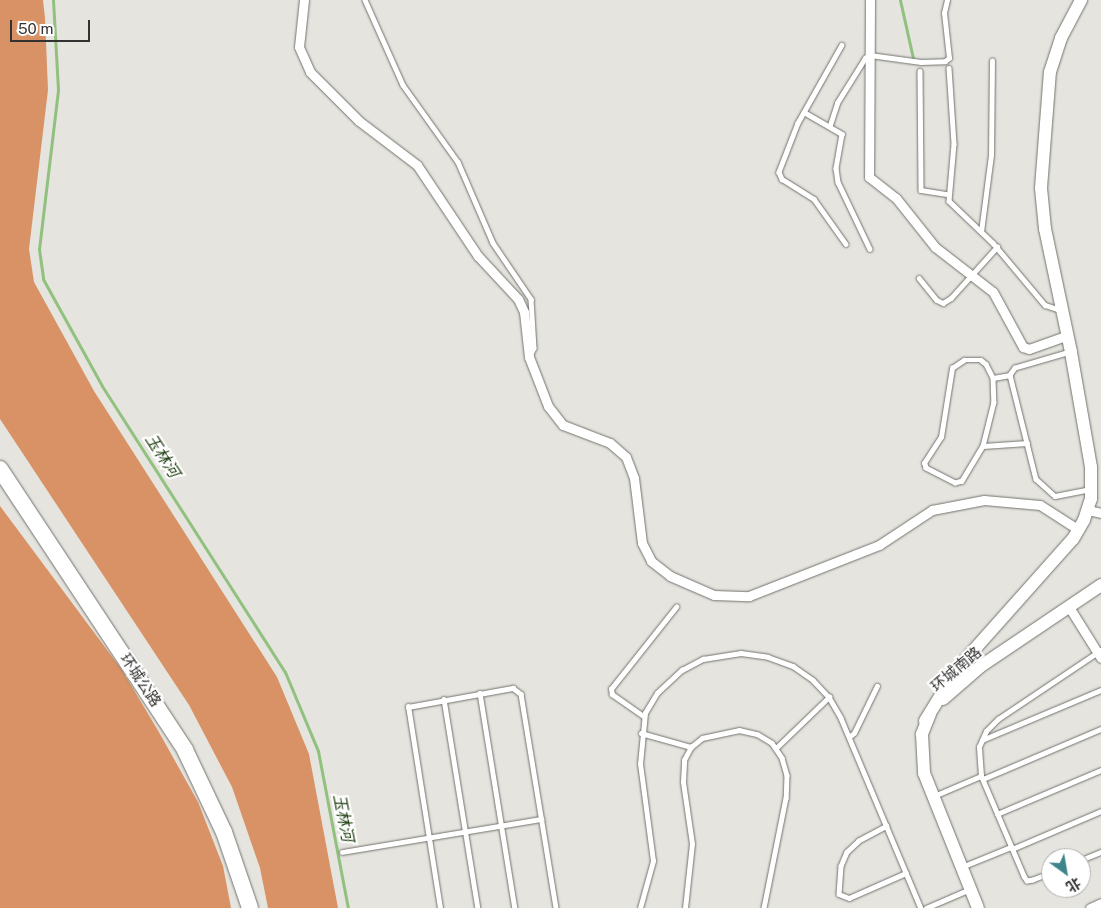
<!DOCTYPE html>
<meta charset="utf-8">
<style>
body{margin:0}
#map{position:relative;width:1101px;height:908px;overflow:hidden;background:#e5e4de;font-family:"Public Sans","Noto Sans SC",sans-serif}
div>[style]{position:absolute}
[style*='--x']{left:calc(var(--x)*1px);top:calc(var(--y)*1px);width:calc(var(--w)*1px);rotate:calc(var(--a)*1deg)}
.forest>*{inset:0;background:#d89266}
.stream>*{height:3px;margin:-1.5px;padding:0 1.5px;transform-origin:1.5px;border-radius:1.5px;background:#91c17f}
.roads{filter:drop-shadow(0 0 1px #73726d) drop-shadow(0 0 1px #73726d)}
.lane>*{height:4.5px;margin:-2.25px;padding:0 2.25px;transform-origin:2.25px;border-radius:2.25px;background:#fff}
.street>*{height:9px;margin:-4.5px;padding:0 4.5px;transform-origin:4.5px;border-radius:4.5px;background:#fff}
.secondary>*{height:12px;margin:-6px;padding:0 6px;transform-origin:6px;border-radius:6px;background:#fff}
.highway>*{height:16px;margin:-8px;padding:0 8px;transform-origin:8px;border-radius:8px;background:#fff}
span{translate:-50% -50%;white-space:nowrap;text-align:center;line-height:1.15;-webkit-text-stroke:4.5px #fff;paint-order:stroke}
.street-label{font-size:15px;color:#333230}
.water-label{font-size:16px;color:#1e3d10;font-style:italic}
.north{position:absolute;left:1041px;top:848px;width:50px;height:50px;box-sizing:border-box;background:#fff;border:1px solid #adadac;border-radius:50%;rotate:148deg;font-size:14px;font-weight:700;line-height:20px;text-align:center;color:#333230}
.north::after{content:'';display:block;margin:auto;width:18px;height:22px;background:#3d858a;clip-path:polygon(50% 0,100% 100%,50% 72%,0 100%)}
.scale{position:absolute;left:10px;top:20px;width:80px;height:22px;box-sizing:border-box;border:2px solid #333230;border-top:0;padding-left:6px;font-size:15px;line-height:18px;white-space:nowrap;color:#333230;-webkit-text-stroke:4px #fff;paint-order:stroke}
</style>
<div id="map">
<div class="forest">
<i style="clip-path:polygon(0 0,43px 0,45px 18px,48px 90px,29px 249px,34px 282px,94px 391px,277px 677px,309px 754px,338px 908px,268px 908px,260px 868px,232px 787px,189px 705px,0 419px)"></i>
<i style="clip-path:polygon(0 506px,122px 670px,160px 734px,198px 802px,223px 866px,231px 908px,0 908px)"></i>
</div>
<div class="stream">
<i style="--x:53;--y:0;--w:90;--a:86.8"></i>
<i style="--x:58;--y:90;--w:160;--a:96.8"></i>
<i style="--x:39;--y:249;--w:30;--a:82"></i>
<i style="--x:43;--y:279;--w:122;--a:61.1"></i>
<i style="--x:102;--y:386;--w:340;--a:57.4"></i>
<i style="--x:285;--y:672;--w:86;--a:67.3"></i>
<i style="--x:318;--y:751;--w:160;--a:79.2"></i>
<i style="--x:900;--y:0;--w:59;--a:77.4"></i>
</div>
<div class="roads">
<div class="lane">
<i style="--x:365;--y:0;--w:93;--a:65.9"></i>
<i style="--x:403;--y:85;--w:95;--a:54.5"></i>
<i style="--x:458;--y:162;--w:88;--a:66.6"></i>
<i style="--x:493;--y:243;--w:68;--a:55.8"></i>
<i style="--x:531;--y:299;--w:49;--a:86.5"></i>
<i style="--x:534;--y:348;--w:9;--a:117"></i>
<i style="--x:842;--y:45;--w:90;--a:119.4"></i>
<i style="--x:798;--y:123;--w:53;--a:111.2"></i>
<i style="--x:779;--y:172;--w:8;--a:67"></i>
<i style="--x:782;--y:179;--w:38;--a:32"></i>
<i style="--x:814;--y:199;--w:55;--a:54.6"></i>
<i style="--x:949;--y:68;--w:76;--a:86.2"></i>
<i style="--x:954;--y:144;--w:57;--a:95"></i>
<i style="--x:949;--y:201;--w:61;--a:43.7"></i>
<i style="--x:993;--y:243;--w:81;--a:50"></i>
<i style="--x:1045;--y:305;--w:16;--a:18"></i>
<i style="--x:920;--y:71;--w:119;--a:89.5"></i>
<i style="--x:921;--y:190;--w:26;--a:9"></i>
<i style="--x:804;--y:112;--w:44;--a:30.1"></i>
<i style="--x:842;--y:134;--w:35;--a:100"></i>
<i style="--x:836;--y:168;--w:14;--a:82"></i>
<i style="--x:838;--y:182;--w:74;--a:64.5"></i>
<i style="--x:830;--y:125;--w:23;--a:-72"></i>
<i style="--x:837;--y:103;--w:53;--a:-58.1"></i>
<i style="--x:865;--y:58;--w:6;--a:-31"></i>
<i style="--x:870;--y:55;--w:51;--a:7.8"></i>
<i style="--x:921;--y:62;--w:24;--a:-2"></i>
<i style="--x:945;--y:61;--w:5;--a:-37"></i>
<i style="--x:949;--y:58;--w:45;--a:-96.3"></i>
<i style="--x:944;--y:13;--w:13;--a:-77"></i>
<i style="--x:981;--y:232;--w:78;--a:-82.6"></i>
<i style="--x:991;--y:155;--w:94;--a:-89.4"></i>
<i style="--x:919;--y:278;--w:28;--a:51"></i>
<i style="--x:937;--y:300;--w:7;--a:27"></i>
<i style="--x:943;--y:303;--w:9;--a:-32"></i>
<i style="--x:951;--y:298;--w:69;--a:-48"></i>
<i style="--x:1070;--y:352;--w:57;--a:163.8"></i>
<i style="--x:1015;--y:368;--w:9;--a:126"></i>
<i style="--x:1010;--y:375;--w:107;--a:76"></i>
<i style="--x:1036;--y:479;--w:25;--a:42"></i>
<i style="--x:1055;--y:496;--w:36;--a:-11"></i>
<i style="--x:964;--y:360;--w:17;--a:0"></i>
<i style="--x:981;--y:360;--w:6;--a:39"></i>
<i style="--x:986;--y:364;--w:16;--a:63"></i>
<i style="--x:993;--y:378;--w:24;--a:88"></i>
<i style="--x:994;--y:402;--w:45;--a:104"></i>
<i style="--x:983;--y:446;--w:41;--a:121"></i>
<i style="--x:962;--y:481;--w:7;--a:164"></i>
<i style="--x:955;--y:483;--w:33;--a:-153"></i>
<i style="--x:926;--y:468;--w:5;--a:-112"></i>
<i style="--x:924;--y:463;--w:31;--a:-57"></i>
<i style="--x:941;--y:437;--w:70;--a:-80.9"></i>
<i style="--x:952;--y:368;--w:14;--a:-34"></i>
<i style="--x:993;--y:378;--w:17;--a:-10"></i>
<i style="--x:983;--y:446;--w:44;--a:-3.9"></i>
<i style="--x:480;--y:693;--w:218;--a:80.8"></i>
<i style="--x:444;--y:699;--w:212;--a:80.8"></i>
<i style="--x:644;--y:717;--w:39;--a:-145"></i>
<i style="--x:612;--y:695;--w:6;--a:-99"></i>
<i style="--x:611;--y:689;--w:105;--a:-51.6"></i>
<i style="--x:641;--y:733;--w:52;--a:15.6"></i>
<i style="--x:849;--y:737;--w:6;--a:-39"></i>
<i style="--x:854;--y:733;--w:52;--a:-63.9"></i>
<i style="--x:982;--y:740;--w:129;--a:-22.8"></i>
<i style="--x:776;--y:748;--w:74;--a:-43.9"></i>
<i style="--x:983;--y:779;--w:128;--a:-23"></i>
<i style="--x:934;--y:796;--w:51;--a:-23.1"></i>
<i style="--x:997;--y:814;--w:113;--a:-22.9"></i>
<i style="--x:887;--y:826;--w:32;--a:152"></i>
<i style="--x:859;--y:841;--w:16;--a:137"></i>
<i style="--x:847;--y:852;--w:15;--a:113"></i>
<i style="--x:841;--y:866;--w:28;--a:94"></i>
<i style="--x:839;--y:894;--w:11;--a:22"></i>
<i style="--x:849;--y:898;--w:62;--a:-23.7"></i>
<i style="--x:1012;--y:849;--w:97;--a:-23.1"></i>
<i style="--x:342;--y:852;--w:202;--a:-9.4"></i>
<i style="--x:1081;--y:860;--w:22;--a:-22"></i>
<i style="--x:964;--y:866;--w:51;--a:-22"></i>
<i style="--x:1051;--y:873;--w:19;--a:159"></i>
<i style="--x:1033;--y:880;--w:6;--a:171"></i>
<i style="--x:1027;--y:881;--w:5;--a:-127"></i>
<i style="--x:1024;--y:877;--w:110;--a:-113.1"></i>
<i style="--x:981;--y:776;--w:29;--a:-94"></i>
<i style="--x:979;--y:747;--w:17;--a:-66"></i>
<i style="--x:986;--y:731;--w:17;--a:-45"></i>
<i style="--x:998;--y:719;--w:124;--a:-33.8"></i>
<i style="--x:440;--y:908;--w:204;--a:-99"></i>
<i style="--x:408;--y:707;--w:107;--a:-10.3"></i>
<i style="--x:513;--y:688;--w:10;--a:37"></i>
<i style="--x:521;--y:694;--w:217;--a:80.7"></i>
<i style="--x:640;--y:908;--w:49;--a:-74.5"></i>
<i style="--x:653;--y:861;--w:98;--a:-97.6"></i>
<i style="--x:640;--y:764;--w:51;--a:-84.4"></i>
<i style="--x:645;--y:713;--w:23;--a:-59"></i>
<i style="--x:657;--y:693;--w:34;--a:-43"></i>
<i style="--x:682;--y:670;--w:24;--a:-28"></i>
<i style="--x:703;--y:659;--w:38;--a:-9"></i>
<i style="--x:741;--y:653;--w:27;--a:8"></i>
<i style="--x:768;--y:657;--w:27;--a:20"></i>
<i style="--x:793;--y:666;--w:24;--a:35"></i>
<i style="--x:813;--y:680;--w:23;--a:47"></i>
<i style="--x:829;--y:697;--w:24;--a:60"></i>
<i style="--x:841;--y:718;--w:206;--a:67.2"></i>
<i style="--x:685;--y:908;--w:64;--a:-83.8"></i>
<i style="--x:692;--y:844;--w:63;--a:-98.3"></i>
<i style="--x:683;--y:782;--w:22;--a:-87"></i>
<i style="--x:684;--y:760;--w:15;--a:-62"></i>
<i style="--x:691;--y:747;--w:14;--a:-39"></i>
<i style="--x:702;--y:738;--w:38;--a:-12"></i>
<i style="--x:739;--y:730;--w:18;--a:13"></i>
<i style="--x:757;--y:734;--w:17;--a:31"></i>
<i style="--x:772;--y:743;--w:18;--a:56"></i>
<i style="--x:782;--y:758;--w:18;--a:74"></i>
<i style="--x:787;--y:775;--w:23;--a:92"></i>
<i style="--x:786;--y:798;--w:112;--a:101.3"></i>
<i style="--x:926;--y:908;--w:46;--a:-23.2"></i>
</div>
<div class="street">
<i style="--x:304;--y:0;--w:47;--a:96.1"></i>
<i style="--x:299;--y:47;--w:27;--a:66"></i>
<i style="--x:310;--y:72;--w:69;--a:45"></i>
<i style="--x:359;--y:121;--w:73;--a:37.2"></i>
<i style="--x:417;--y:165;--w:110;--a:56.2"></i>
<i style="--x:478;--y:256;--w:59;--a:47.1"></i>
<i style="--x:518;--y:299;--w:14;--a:65"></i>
<i style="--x:524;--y:312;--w:45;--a:83.7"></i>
<i style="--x:529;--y:357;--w:53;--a:68.8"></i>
<i style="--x:548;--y:406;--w:24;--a:52"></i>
<i style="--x:563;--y:425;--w:50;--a:21"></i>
<i style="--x:610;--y:443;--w:21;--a:41"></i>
<i style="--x:626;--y:457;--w:22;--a:69"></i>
<i style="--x:634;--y:478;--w:65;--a:83"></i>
<i style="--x:642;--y:543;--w:20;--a:63"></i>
<i style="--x:651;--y:561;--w:24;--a:38"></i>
<i style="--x:670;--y:576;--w:48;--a:23.4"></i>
<i style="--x:714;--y:595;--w:35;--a:2"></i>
<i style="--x:749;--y:596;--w:140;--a:-21.4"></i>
<i style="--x:879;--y:545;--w:64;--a:-33.4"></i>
<i style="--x:932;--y:510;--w:53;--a:-10.9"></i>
<i style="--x:984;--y:500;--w:56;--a:5.1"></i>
<i style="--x:1040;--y:505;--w:46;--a:32.7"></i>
<i style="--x:870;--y:0;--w:177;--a:90.3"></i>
<i style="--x:869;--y:177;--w:34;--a:38"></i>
<i style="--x:896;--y:198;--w:63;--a:51.5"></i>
<i style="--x:935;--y:247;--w:73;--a:37.8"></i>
<i style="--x:993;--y:292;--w:63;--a:61.4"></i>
<i style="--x:1023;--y:347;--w:6;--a:18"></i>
<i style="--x:1029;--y:349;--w:41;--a:-19.7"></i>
<i style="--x:1088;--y:510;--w:13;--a:13"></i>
<i style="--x:1069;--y:607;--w:60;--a:57.9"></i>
<i style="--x:1090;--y:908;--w:12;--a:-24"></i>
</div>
<div class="secondary">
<i style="--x:943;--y:699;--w:50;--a:-41"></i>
<i style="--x:981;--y:666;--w:145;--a:-34"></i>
<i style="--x:930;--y:714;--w:22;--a:112"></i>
<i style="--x:922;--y:734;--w:39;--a:87"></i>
<i style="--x:924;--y:773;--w:145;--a:68.2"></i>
<i style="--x:925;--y:721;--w:61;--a:-58.4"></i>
<i style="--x:957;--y:669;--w:174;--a:-48.3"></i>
<i style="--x:1073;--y:539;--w:22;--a:-60"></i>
<i style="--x:1084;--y:520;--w:22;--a:-72"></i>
<i style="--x:1091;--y:499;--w:32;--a:-90"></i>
<i style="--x:1091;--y:467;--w:117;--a:-99.9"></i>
<i style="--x:1071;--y:352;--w:126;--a:-101.9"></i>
<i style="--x:1045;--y:229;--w:41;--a:-95.6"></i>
<i style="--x:1041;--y:188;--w:116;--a:-85.6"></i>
<i style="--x:1050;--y:72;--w:36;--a:-72"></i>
<i style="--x:1061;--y:38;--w:43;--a:-62.2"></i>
</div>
<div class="highway">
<i style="--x:0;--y:469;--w:336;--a:56.6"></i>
<i style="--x:185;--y:750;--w:91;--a:64.6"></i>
<i style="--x:224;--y:832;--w:80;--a:71.1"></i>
</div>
</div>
<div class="street-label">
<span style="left:956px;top:669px;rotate:-40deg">环城南路</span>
<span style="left:141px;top:680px;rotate:56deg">环城公路</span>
</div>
<div class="water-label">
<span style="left:162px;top:456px;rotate:57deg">玉林河</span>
<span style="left:343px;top:818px;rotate:79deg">玉林河</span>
</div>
<div class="north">北</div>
<div class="scale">50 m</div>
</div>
